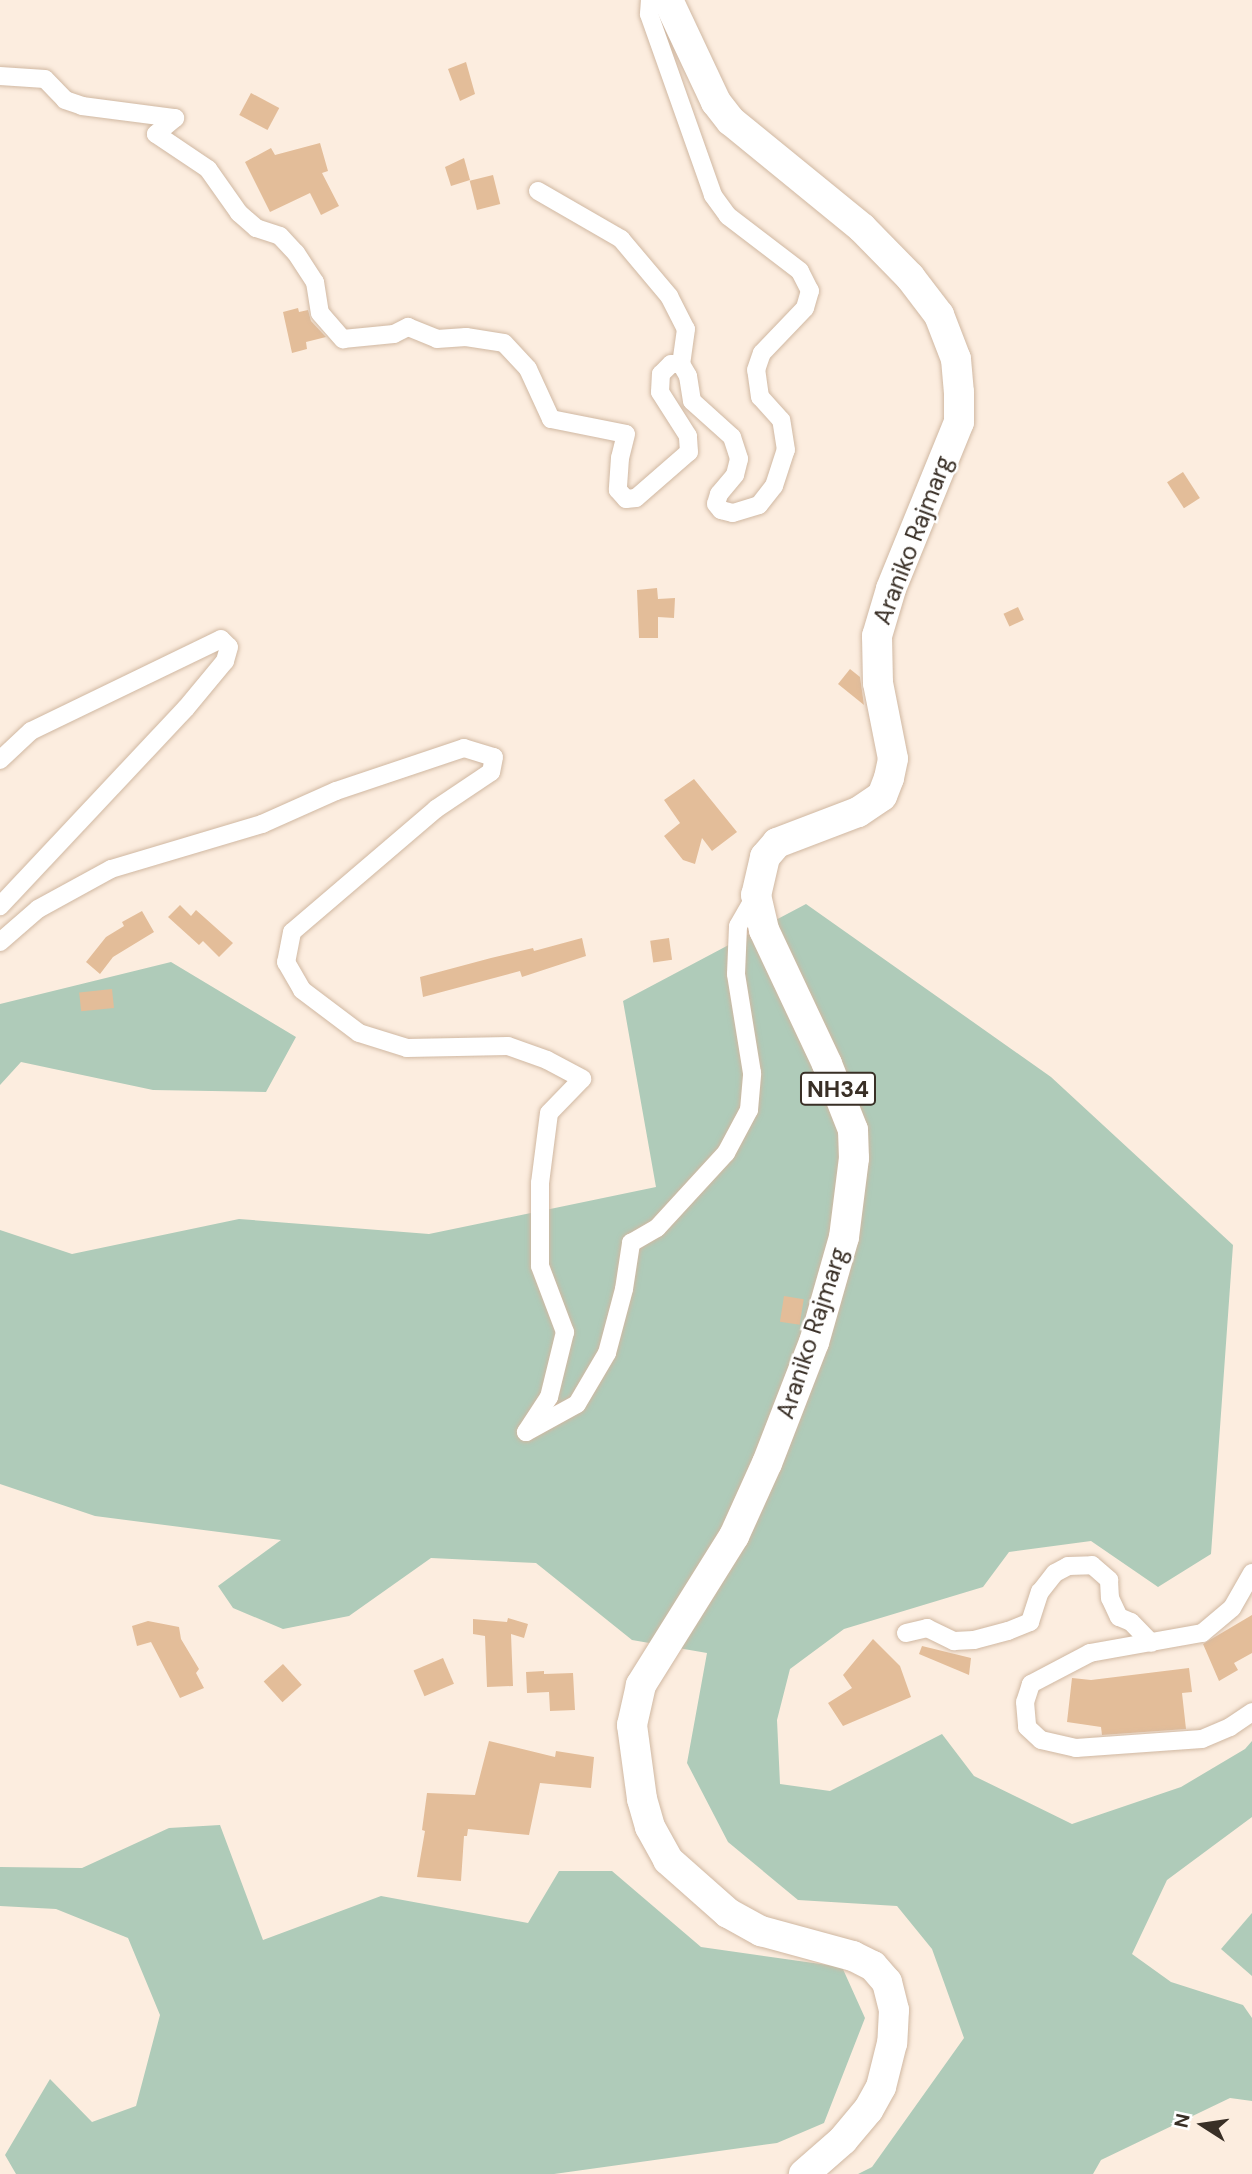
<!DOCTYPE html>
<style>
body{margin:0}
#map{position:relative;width:1252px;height:2174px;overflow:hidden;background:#fceddf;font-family:"DM Sans",sans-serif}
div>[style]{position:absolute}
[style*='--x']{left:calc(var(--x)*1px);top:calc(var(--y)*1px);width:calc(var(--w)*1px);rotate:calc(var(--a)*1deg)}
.green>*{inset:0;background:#afcbb9}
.building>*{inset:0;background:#e3bd99;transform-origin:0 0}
.roads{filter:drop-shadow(0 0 2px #d0b8a2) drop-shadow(0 0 2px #d0b8a2)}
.minor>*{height:18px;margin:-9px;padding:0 9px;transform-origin:9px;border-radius:9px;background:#fff}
.trunk>*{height:30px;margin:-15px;padding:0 15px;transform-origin:15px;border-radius:15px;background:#fff}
span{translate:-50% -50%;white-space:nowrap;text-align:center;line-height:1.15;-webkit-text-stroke:5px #fff;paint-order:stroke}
.shield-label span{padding:2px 5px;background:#fff;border:2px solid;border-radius:5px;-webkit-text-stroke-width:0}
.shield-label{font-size:23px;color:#392f26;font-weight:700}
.street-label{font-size:24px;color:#392f26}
.north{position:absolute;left:1168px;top:2090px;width:70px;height:70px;-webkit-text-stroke:5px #fff;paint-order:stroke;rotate:282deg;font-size:19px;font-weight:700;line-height:28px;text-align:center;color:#392f26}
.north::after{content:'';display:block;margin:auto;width:24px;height:32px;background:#392f26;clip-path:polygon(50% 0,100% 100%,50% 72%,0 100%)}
</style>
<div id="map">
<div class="green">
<i style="clip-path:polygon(806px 904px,1051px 1077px,1233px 1245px,1211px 1554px,1158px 1587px,1091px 1541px,1009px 1552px,983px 1587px,844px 1629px,790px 1669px,777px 1720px,780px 1784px,830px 1791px,942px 1734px,974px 1776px,1072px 1824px,1181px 1787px,1245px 1749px,1252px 1741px,1252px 1817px,1167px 1880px,1132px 1954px,1171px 1982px,1243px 2005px,1252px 2018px,1252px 2101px,1230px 2098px,1101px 2160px,1093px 2174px,858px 2174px,872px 2167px,964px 2038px,932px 1949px,897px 1906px,798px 1900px,728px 1842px,687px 1763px,707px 1653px,632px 1640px,536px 1563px,431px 1558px,349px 1616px,283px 1629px,233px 1608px,218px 1586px,281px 1540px,95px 1516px,0 1484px,0 1230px,72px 1254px,239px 1219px,429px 1234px,656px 1187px,623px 1001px)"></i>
<i style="clip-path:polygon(171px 962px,296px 1037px,266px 1092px,153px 1090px,21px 1062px,0 1085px,0 1004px)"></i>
<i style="clip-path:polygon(220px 1825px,263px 1940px,381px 1896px,528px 1923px,559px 1871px,612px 1871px,701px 1947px,842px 1967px,865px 2018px,824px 2123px,777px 2143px,554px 2174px,16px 2174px,5px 2155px,50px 2079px,92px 2122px,136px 2106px,160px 2015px,128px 1938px,56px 1909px,0 1906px,0 1867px,82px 1868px,169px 1828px)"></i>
<i style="clip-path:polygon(1252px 1913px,1252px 1976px,1221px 1949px)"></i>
</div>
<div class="building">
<i style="clip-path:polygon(466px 62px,475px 94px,460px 101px,448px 69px)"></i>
<i style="left:251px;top:93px;width:32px;height:25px;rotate:28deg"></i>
<i style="clip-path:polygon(320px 143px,328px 171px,322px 173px,339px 206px,321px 215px,310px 193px,270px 212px,245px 162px,271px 148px,275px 155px)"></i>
<i style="clip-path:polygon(464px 158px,470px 180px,451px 186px,445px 167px)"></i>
<i style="left:493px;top:175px;width:30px;height:24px;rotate:76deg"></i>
<i style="clip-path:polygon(298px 308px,299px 312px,308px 310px,311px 321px,326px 337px,306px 342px,307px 349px,292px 353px,283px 312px)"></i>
<i style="left:1183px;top:472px;width:31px;height:19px;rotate:57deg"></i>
<i style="clip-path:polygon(657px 588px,658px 599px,675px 598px,674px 618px,658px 617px,658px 638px,639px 638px,637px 590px)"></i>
<i style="left:1018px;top:607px;width:14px;height:16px;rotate:65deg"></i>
<i style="clip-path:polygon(850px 669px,860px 677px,864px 705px,838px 684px)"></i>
<i style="clip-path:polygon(694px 779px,737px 832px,712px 851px,702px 838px,695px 864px,683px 860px,664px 836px,680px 823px,664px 800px)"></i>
<i style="clip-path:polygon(180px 905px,191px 916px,196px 910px,233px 943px,219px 957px,203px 941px,199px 945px,168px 917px)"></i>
<i style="clip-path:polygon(142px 911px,154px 932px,113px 957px,100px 974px,86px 962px,106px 937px,124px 926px,122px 922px)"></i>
<i style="clip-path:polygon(582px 938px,586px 956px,522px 977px,520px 971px,423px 997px,420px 977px,491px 958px,533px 948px,534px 951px)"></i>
<i style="left:669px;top:938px;width:22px;height:19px;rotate:82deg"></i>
<i style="left:112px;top:989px;width:19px;height:33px;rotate:84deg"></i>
<i style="left:784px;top:1296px;width:20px;height:26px;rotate:9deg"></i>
<i style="clip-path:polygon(1252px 1615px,1252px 1653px,1234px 1663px,1238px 1670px,1219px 1681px,1203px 1644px)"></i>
<i style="clip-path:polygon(508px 1618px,528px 1624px,524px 1638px,511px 1634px,513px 1686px,487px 1687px,485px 1636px,473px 1634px,473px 1619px,507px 1622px)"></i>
<i style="clip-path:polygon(148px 1621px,179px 1627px,181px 1639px,199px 1669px,196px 1673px,204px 1688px,180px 1698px,151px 1642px,137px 1646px,132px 1626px)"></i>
<i style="clip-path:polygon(873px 1639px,900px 1666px,911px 1697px,843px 1726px,828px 1703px,852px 1688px,843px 1675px)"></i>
<i style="clip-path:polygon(922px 1646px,971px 1658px,969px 1675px,919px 1654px)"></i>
<i style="left:443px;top:1658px;width:28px;height:32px;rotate:67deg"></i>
<i style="left:283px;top:1664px;width:28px;height:26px;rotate:48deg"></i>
<i style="clip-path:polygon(1189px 1668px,1192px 1692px,1182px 1693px,1186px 1729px,1102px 1735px,1101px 1727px,1067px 1722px,1072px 1678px,1091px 1680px)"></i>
<i style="clip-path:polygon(544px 1671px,544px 1674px,573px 1673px,575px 1710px,550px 1711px,549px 1692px,527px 1693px,526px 1672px)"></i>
<i style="clip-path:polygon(489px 1741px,555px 1757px,556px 1751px,594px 1757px,591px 1788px,540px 1783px,529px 1835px,468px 1829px,467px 1836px,464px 1836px,461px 1881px,417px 1877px,425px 1831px,422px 1830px,427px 1793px,475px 1795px)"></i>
</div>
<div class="roads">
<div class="minor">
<i style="--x:0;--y:76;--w:45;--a:3.8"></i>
<i style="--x:45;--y:79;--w:29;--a:46"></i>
<i style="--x:65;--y:100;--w:18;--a:19"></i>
<i style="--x:82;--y:106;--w:94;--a:7.4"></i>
<i style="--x:175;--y:118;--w:25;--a:140"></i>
<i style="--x:156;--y:134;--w:63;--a:33.9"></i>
<i style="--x:208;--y:169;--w:54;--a:54.8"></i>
<i style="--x:239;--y:213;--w:23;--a:41"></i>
<i style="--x:256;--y:228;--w:25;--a:18"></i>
<i style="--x:280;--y:236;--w:23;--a:47"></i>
<i style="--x:296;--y:253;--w:35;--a:57"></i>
<i style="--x:315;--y:282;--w:31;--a:81"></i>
<i style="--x:320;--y:313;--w:35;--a:49"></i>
<i style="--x:343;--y:339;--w:51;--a:-5.6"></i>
<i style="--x:394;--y:334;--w:16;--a:-27"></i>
<i style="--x:408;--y:327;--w:31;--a:22"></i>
<i style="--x:437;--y:339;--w:29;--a:-4"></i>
<i style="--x:466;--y:337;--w:38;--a:9"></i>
<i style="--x:504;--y:343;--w:35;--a:47"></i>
<i style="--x:528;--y:369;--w:55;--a:65.3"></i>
<i style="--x:551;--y:419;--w:76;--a:11.3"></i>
<i style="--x:626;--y:434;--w:25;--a:104"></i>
<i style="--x:620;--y:458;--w:32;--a:94"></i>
<i style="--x:618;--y:490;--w:12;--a:48"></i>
<i style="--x:626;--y:499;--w:10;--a:-6"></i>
<i style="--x:636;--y:498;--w:70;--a:-41"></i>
<i style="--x:689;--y:452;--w:16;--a:-94"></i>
<i style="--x:688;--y:436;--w:52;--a:-122.5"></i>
<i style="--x:660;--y:392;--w:18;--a:-87"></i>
<i style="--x:661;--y:374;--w:14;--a:-45"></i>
<i style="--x:671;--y:364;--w:10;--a:0"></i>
<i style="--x:681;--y:364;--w:14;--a:60"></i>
<i style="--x:688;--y:376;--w:25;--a:81"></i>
<i style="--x:692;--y:401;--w:54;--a:42"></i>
<i style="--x:732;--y:437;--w:23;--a:72"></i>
<i style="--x:739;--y:459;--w:16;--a:104"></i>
<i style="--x:735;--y:475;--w:25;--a:130"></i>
<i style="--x:719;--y:494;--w:10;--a:107"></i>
<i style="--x:716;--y:504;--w:8;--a:50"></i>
<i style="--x:721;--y:510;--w:12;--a:14"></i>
<i style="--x:733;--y:513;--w:27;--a:-17"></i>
<i style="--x:759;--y:505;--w:24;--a:-52"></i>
<i style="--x:774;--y:486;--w:38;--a:-72"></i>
<i style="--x:786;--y:450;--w:30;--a:-99"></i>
<i style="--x:781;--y:420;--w:31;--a:-132"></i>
<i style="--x:760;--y:397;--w:27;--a:-98"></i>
<i style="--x:756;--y:370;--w:18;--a:-71"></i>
<i style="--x:762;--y:353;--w:62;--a:-46.3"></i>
<i style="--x:805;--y:308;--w:18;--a:-74"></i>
<i style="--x:810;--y:291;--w:22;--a:-117"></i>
<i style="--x:800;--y:271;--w:91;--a:-142.6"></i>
<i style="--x:728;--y:216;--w:26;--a:-126"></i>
<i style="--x:713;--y:195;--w:192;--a:-109.5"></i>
<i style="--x:649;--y:14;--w:14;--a:-86"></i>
<i style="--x:538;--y:191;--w:96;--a:30"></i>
<i style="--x:621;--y:239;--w:75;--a:49.9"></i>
<i style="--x:669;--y:296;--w:37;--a:63"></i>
<i style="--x:686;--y:329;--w:35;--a:98"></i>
<i style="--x:0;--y:760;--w:42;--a:-43.1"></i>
<i style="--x:31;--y:731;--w:211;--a:-25.8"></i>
<i style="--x:221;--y:639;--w:11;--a:45"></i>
<i style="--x:229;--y:647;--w:15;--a:106"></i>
<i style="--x:225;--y:661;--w:61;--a:129.7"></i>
<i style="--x:186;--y:708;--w:272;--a:133.2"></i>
<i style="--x:0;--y:942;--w:50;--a:-41"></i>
<i style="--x:38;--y:909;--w:83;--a:-28.7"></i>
<i style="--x:111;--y:869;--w:158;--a:-16.6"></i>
<i style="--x:262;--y:824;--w:81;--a:-24"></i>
<i style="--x:336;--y:791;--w:135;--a:-18.6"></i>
<i style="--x:464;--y:748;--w:31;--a:17"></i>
<i style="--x:494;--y:757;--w:15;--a:101"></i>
<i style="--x:491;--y:772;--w:66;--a:146.1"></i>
<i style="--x:436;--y:809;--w:189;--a:139.5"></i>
<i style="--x:292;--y:932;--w:31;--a:101"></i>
<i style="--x:286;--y:962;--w:32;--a:60"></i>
<i style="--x:302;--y:990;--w:71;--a:37"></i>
<i style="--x:359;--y:1033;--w:50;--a:17.4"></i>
<i style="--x:407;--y:1048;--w:101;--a:-1.1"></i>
<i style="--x:508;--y:1046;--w:41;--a:19.7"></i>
<i style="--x:547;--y:1060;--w:40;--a:28"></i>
<i style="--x:582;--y:1079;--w:47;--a:134.1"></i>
<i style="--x:549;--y:1113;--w:71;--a:97.3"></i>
<i style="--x:540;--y:1183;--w:83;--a:90"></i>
<i style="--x:540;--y:1266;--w:71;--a:69.3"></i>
<i style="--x:565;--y:1332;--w:67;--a:103.8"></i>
<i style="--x:549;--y:1397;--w:42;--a:123.3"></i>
<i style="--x:526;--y:1432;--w:58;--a:-28.8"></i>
<i style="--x:577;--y:1404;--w:59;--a:-59.5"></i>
<i style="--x:607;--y:1353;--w:66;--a:-75.1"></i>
<i style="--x:624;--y:1289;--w:47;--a:-81.3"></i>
<i style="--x:631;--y:1243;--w:30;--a:-30"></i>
<i style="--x:657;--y:1228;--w:102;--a:-47.4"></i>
<i style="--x:726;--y:1153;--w:49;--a:-61.9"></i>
<i style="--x:749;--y:1110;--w:37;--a:-85"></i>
<i style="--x:752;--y:1073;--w:100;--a:-99.2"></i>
<i style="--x:736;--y:974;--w:48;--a:-87.6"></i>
<i style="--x:738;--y:926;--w:36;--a:-60"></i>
<i style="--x:1252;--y:1573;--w:40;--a:119.7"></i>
<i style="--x:1232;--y:1608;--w:39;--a:140"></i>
<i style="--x:1202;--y:1633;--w:114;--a:169.9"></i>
<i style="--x:1090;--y:1653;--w:67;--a:152.3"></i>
<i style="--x:1031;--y:1684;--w:19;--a:108"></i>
<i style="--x:1025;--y:1702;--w:25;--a:85"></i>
<i style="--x:1027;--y:1727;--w:19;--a:43"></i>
<i style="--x:1041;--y:1740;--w:36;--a:13"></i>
<i style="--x:1076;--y:1748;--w:126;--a:-4.1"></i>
<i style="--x:1202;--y:1739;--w:30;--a:-23"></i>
<i style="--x:1230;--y:1727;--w:27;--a:-34"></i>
<i style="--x:906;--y:1633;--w:22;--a:-13"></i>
<i style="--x:927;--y:1628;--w:30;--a:26"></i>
<i style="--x:954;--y:1641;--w:20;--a:-3"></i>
<i style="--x:974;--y:1640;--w:35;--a:-15"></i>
<i style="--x:1008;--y:1631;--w:24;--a:-22"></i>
<i style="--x:1030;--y:1622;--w:32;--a:-72"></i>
<i style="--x:1040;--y:1592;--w:24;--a:-52"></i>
<i style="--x:1055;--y:1573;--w:15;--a:-28"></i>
<i style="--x:1068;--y:1566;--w:24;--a:-2"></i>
<i style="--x:1092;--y:1565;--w:23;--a:41"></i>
<i style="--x:1109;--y:1580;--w:18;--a:87"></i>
<i style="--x:1110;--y:1598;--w:21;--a:65"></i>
<i style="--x:1119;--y:1617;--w:13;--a:23"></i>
<i style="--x:1131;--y:1622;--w:29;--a:46"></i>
</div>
<div class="trunk">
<i style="--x:668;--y:0;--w:113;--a:64.8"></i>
<i style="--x:716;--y:102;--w:24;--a:52"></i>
<i style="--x:731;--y:121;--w:169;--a:39.2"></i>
<i style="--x:862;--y:228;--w:69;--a:45.6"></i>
<i style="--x:910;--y:277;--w:48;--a:52.7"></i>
<i style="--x:939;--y:315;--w:47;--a:68.9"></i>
<i style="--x:956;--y:359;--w:33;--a:85"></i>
<i style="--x:959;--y:392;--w:30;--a:90"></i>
<i style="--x:959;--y:422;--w:180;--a:112.2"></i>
<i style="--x:891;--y:589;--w:49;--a:106.6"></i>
<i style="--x:877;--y:636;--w:47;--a:88.8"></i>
<i style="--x:878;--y:683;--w:77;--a:78.8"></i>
<i style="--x:893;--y:759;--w:19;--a:102"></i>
<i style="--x:889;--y:778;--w:19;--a:111"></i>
<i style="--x:882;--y:796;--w:29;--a:146"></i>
<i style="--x:858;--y:812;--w:87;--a:159.1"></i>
<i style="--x:777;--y:843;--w:18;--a:131"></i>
<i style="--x:765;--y:857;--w:39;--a:103"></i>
<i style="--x:756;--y:895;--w:36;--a:77"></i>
<i style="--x:764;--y:930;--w:148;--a:64.8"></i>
<i style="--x:827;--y:1064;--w:71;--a:68.5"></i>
<i style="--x:853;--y:1130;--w:28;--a:88"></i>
<i style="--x:854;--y:1158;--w:80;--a:97.2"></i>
<i style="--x:844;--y:1237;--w:109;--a:105.9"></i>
<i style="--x:814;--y:1342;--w:130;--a:111.2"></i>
<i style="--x:767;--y:1463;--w:80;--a:114.3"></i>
<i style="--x:734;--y:1536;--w:176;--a:122"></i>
<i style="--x:641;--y:1685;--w:41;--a:102.7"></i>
<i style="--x:632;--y:1725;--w:75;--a:82.3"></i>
<i style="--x:642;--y:1799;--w:29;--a:74"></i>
<i style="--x:650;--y:1827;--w:38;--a:61"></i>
<i style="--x:668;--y:1860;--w:80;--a:41.5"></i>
<i style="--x:728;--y:1913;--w:38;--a:29"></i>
<i style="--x:761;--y:1931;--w:95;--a:15.2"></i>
<i style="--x:853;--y:1956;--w:22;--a:27"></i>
<i style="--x:873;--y:1966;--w:21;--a:49"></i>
<i style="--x:887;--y:1982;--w:29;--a:76"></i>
<i style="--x:894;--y:2010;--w:33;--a:93"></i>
<i style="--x:892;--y:2043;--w:45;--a:104"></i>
<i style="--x:881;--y:2087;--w:26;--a:119"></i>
<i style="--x:868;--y:2110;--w:39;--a:130"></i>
<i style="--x:843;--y:2140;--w:52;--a:138.9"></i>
</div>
</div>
<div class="shield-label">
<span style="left:838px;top:1089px">NH34</span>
</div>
<div class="street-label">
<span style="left:913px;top:540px;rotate:-69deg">Araniko Rajmarg</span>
<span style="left:812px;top:1333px;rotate:-72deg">Araniko Rajmarg</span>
</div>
<div class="north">N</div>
</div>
